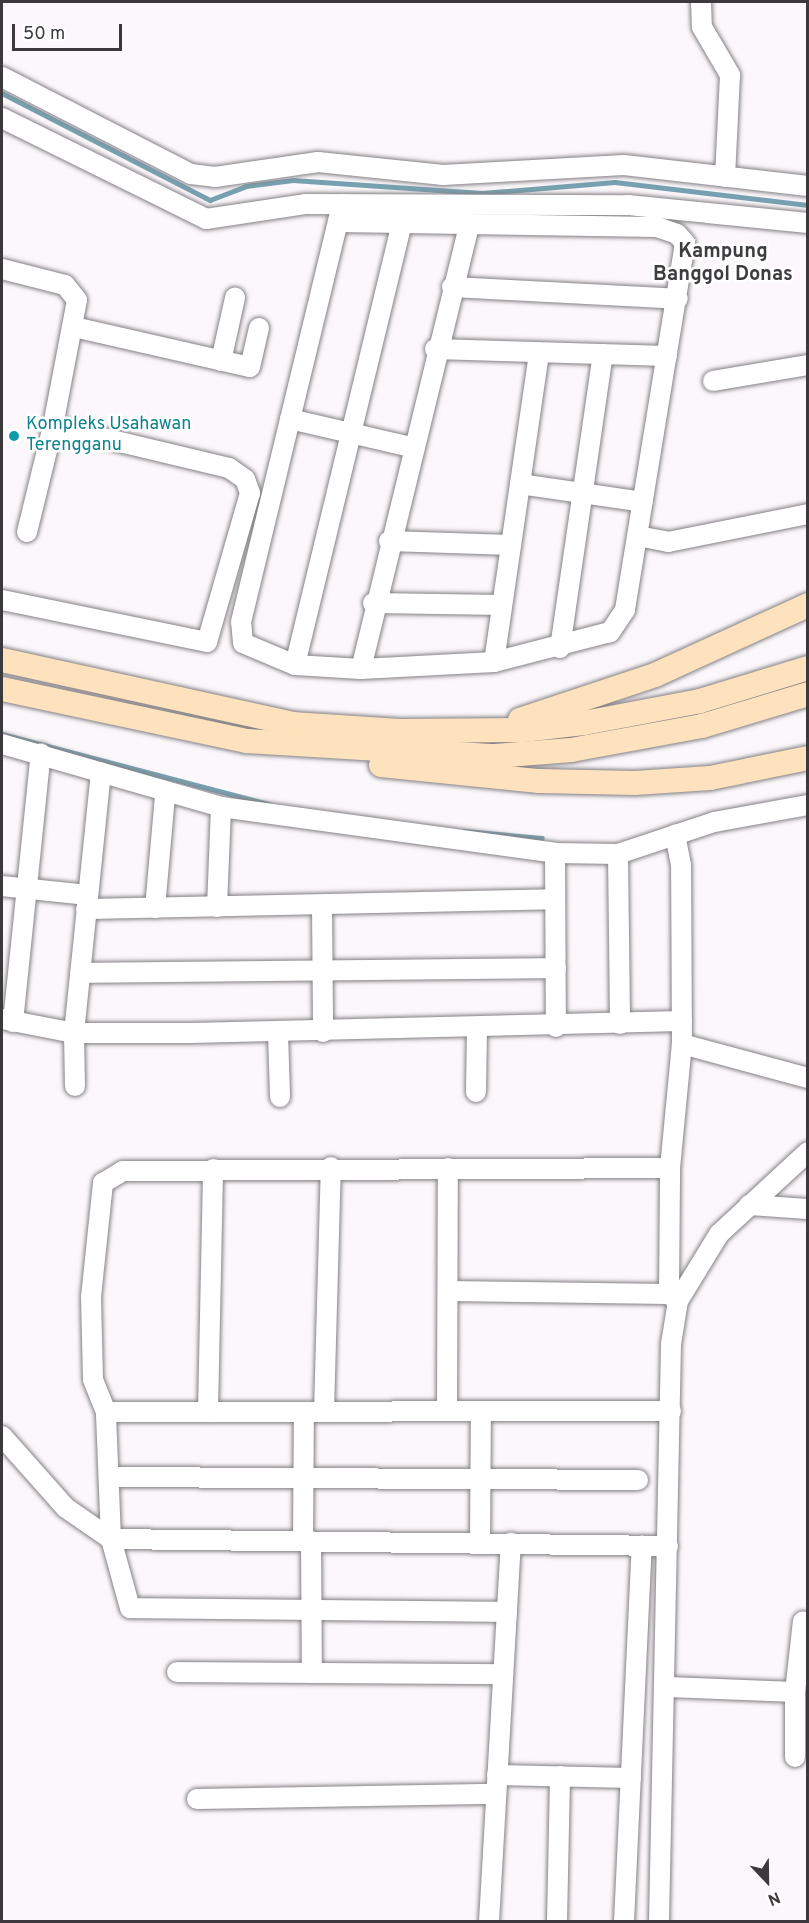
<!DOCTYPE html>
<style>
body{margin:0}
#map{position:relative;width:809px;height:1923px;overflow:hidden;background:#fbf7fb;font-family:Overpass,sans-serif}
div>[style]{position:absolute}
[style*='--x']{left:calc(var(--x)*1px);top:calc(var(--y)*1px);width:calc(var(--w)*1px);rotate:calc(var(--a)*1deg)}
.stream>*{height:4.5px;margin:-2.25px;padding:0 2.25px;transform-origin:2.25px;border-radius:2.25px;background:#77a1b0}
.roads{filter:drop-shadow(0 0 2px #848185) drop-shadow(0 0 2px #848185)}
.minor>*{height:20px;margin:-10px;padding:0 10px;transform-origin:10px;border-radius:10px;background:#fff}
.major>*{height:24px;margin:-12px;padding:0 12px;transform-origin:12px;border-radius:12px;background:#fde2bd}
.dots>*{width:16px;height:16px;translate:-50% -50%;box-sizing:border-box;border:3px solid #fff;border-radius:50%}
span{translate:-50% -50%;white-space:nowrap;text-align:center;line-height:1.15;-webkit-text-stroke:5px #fff;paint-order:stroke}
.culture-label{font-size:18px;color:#0d838f}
.left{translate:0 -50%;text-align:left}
.neighbourhood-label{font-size:20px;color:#3e3c3f;font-weight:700}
.frame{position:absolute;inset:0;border:3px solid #3b393b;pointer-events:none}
.north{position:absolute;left:737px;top:1851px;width:60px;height:60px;-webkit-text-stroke:4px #fff;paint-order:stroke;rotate:158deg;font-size:16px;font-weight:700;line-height:24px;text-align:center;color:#3b393b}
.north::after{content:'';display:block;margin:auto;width:21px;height:27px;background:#3b393b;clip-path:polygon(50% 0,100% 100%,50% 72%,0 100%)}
.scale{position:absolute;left:12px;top:24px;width:110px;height:27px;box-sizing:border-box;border:3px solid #3b393b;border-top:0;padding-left:8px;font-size:18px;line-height:21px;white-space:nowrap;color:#3b393b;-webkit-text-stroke:4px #fff;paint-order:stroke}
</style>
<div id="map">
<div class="stream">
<i style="--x:2;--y:93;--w:234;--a:27.2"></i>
<i style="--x:210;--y:200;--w:39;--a:-21"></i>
<i style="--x:246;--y:186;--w:47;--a:-7.3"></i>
<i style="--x:293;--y:180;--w:189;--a:3.9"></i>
<i style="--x:482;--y:193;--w:133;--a:-4.7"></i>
<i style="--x:615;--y:182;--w:194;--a:6.8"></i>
<i style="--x:2;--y:734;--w:276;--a:14.7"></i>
<i style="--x:464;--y:831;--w:78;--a:5.1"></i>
</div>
<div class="roads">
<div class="minor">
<i style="--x:701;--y:2;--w:25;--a:88"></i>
<i style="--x:702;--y:27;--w:56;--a:59.7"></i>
<i style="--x:730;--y:75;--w:102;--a:92.8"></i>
<i style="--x:2;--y:77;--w:212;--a:27.2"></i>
<i style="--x:191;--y:174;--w:24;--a:7"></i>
<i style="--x:215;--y:177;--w:104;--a:-8.3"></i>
<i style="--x:318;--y:162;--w:126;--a:5.9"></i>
<i style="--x:443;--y:175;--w:181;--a:-3.2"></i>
<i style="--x:624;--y:165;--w:185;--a:6.5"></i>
<i style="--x:2;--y:118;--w:228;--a:26.3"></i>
<i style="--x:206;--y:219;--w:100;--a:-8.6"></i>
<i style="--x:305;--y:204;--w:323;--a:0.2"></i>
<i style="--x:628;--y:205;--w:181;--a:5.7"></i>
<i style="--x:339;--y:222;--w:318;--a:0.9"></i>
<i style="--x:657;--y:227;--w:21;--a:19"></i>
<i style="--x:677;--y:234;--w:12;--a:48"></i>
<i style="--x:685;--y:243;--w:372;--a:99.3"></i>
<i style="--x:625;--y:610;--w:27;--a:124"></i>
<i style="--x:610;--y:632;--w:120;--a:165.5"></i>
<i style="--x:494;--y:662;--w:133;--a:177"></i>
<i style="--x:361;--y:669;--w:66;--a:-176.5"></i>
<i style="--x:295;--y:665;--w:56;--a:-157.1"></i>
<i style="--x:243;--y:643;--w:21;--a:-95"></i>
<i style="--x:241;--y:622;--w:430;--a:-76.4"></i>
<i style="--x:2;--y:269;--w:65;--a:14.3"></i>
<i style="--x:65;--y:285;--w:19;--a:51"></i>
<i style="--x:77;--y:300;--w:128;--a:100.8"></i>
<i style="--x:53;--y:426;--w:181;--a:13.4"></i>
<i style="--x:229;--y:468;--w:19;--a:35"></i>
<i style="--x:245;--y:479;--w:15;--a:70"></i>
<i style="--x:250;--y:493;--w:155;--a:106.1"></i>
<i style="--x:207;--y:642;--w:209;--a:-168.4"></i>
<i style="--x:452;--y:287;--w:226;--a:3"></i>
<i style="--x:74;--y:327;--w:180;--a:12.8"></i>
<i style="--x:250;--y:367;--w:40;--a:-77"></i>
<i style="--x:435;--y:349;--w:232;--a:1.7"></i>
<i style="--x:221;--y:361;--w:65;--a:-77.5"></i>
<i style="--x:713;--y:381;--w:96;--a:-9.6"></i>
<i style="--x:290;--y:419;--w:124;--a:13"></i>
<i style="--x:520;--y:484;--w:124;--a:8.3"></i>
<i style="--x:27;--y:532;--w:109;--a:-76.2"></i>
<i style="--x:638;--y:536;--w:31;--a:11"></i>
<i style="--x:668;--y:542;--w:143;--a:-11.3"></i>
<i style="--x:389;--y:541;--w:122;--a:1.9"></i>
<i style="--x:373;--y:603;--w:129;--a:0.9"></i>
<i style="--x:560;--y:648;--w:297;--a:-81.7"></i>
<i style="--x:494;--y:662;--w:313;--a:-81.7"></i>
<i style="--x:295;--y:665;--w:454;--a:-76.4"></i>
<i style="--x:361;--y:669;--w:455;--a:-76.3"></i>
<i style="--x:2;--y:744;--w:228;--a:16"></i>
<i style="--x:221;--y:807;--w:337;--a:7.8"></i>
<i style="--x:555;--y:853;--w:63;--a:0.9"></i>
<i style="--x:618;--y:854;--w:101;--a:-18.4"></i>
<i style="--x:714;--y:822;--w:96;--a:-10.3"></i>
<i style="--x:555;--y:853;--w:174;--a:89.7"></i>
<i style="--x:618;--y:854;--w:170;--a:89.3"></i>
<i style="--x:2;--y:886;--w:86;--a:6"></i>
<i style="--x:322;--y:906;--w:126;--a:89.5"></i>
<i style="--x:217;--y:907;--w:100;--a:-87.7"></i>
<i style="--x:155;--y:908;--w:113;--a:-84.9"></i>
<i style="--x:86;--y:909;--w:469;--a:-1.2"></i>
<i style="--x:80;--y:973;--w:476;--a:-0.6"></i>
<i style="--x:2;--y:1019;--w:73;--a:11"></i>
<i style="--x:74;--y:1033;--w:117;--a:0"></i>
<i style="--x:191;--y:1033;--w:491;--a:-1.4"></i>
<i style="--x:13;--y:1022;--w:270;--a:-84.1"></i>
<i style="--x:278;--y:1033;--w:64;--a:88.2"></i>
<i style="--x:682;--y:1044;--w:131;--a:15.1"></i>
<i style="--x:75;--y:1086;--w:53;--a:-91.1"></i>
<i style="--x:74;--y:1033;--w:262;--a:-84.1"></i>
<i style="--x:476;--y:1092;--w:64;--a:-89.1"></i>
<i style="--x:749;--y:1205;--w:59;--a:3.9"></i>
<i style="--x:448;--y:1291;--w:221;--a:0.8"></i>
<i style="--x:669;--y:1294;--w:11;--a:38"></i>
<i style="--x:669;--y:1294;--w:126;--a:-89.5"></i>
<i style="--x:670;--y:1168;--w:125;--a:-84.5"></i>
<i style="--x:682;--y:1044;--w:179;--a:-90.3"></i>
<i style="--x:681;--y:865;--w:31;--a:-101"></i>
<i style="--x:447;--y:1411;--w:243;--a:-89.8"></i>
<i style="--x:106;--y:1412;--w:565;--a:-0.1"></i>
<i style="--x:208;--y:1412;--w:243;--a:-88.8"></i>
<i style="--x:324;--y:1412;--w:245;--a:-88.4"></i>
<i style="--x:2;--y:1436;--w:96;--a:48.4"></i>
<i style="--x:66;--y:1508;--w:55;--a:34.6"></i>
<i style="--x:111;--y:1539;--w:557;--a:0.72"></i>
<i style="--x:109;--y:1477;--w:529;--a:0.32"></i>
<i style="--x:303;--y:1541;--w:129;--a:-89.6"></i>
<i style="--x:311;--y:1541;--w:132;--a:89.6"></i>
<i style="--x:480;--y:1542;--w:131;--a:-89.6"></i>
<i style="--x:507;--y:1612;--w:377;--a:-179.4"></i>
<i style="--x:130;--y:1608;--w:72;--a:-105.4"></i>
<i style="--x:111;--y:1539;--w:127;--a:-92.3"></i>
<i style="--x:106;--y:1412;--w:35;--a:-112"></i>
<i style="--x:93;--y:1379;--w:82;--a:-91.4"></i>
<i style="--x:91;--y:1297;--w:115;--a:-84"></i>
<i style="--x:103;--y:1183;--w:23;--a:-31"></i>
<i style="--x:123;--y:1171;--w:547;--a:-0.31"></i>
<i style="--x:177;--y:1672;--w:326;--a:0.4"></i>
<i style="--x:668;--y:1687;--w:127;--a:2.3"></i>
<i style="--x:795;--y:1757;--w:65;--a:-90"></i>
<i style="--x:795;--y:1692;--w:71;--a:-83.6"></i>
<i style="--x:497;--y:1775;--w:134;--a:1.3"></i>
<i style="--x:197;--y:1799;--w:299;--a:-1"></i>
<i style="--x:489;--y:1922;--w:380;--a:-86.7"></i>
<i style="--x:557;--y:1922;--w:146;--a:-88.8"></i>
<i style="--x:624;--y:1922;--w:377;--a:-87.3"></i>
<i style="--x:659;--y:1922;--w:578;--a:-88.81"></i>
<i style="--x:671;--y:1344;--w:44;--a:-80.8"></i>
<i style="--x:678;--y:1301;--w:79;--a:-58.5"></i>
<i style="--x:719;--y:1234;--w:121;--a:-42.7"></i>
</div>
<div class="major">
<i style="--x:2;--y:660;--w:297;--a:12.4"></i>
<i style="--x:292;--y:724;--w:108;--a:3.7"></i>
<i style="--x:400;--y:731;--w:123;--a:-0.5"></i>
<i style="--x:523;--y:730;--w:61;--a:-6.5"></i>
<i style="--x:584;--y:723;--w:118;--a:-10.7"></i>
<i style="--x:700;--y:701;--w:113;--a:-17"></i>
<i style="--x:2;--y:689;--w:250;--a:12"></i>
<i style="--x:247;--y:741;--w:248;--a:3.5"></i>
<i style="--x:495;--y:756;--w:76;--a:-4.5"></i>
<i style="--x:571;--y:750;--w:133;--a:-10.4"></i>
<i style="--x:702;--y:726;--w:111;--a:-16.8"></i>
<i style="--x:520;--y:720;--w:142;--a:-18.4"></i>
<i style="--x:655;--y:675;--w:168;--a:-24.6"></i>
<i style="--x:381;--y:765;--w:159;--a:5.8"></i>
<i style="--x:539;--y:781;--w:96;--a:1.2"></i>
<i style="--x:635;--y:783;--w:75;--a:-3.8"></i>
<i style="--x:710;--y:778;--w:100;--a:-11.5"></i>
</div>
</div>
<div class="dots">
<i style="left:14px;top:436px;background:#0f9aa8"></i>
</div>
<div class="culture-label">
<span class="left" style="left:26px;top:436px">Kompleks Usahawan<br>Terengganu</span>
</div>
<div class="neighbourhood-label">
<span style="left:723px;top:264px">Kampung<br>Banggol Donas</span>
</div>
<div class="frame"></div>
<div class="north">N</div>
<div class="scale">50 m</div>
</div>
